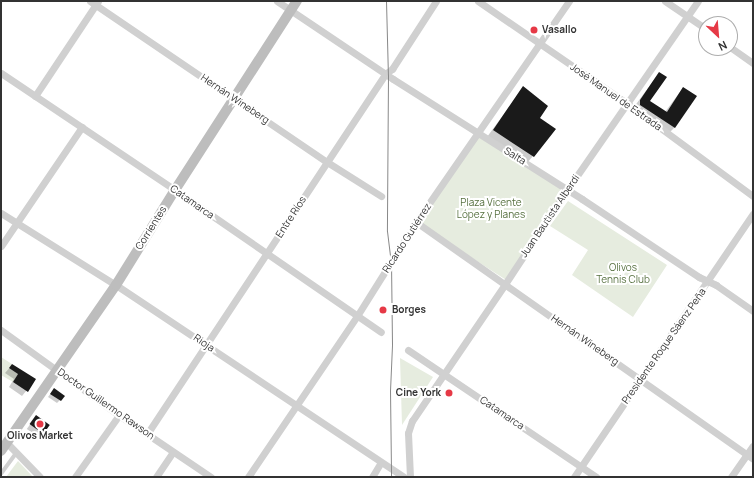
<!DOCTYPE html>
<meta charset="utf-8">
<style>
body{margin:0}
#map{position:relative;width:754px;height:478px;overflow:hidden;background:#fff;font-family:Manrope,sans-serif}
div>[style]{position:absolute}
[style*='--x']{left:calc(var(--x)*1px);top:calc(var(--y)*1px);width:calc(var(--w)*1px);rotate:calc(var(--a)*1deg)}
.green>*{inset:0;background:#e6ecdf;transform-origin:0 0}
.shadow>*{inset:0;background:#0003;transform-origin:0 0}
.building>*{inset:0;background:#1a1a1a;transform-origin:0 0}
.lane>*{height:3.5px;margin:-1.75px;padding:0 1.75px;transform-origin:1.75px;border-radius:1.75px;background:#d0d0d0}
.street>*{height:7px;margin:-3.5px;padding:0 3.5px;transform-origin:3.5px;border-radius:3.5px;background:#d0d0d0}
.secondary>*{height:10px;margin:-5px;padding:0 5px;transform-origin:5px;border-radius:5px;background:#bdbdbd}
.tram>*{height:1px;margin:-0.5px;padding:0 0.5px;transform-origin:0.5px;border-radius:0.5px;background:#888}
.dots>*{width:11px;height:11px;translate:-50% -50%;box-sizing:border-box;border:2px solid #fff;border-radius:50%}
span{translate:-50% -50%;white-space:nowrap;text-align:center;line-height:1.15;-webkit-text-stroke:4px #fff;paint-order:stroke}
.poi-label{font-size:10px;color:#333;font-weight:700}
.left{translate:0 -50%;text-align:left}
.right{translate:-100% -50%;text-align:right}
.street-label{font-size:10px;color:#333}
.park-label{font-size:10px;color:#56703f}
.frame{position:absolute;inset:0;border:2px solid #333;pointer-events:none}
.north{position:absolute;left:698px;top:16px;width:40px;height:40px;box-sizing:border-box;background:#fff;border:1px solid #adadad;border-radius:50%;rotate:154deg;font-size:11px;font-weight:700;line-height:16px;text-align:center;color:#333}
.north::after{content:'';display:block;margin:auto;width:14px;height:18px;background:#e63946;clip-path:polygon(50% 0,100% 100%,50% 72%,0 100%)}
</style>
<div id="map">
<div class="green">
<i style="left:478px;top:133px;width:106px;height:108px;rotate:33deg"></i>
<i style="clip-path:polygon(568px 201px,667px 265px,633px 317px,572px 275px,588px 250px,550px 226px)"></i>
<i style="clip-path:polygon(1px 357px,12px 364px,9px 368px,18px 374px,13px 382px,1px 375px)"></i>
<i style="clip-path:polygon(400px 358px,433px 377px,402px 425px)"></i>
<i style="clip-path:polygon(18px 461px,33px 477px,6px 477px)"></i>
</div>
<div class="shadow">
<i style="clip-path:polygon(659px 73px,649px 101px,665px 112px,683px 88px,695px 96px,674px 128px,668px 134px,634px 107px)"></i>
<i style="clip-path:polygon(523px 88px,539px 119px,533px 156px,527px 163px,487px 137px)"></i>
<i style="clip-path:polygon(12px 365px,35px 380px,22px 396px,9px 387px,14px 379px,5px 373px)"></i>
<i style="clip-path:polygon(51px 393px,60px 400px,57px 403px,48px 397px)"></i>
<i style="left:36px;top:416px;width:16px;height:16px;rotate:35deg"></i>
</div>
<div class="building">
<i style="clip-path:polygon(659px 72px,667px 77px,650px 101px,667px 112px,683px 87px,697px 96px,675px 128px,640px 105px,640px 100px)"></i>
<i style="clip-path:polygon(523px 86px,548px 106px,540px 118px,556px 129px,534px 157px,493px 130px)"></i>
<i style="clip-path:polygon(12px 364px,36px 379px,28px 392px,13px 382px,18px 374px,9px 368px)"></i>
<i style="clip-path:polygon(54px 388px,65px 396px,61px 401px,50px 394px)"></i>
<i style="left:36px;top:415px;width:17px;height:11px;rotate:36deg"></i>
</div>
<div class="lane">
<i style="--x:1;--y:474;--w:26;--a:-54"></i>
</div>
<div class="street">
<i style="--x:90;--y:1;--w:287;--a:34.2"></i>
<i style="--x:327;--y:162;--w:64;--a:32.2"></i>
<i style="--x:277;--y:1;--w:140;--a:33.9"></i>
<i style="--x:393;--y:79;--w:224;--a:32.4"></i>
<i style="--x:582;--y:199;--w:141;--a:33.7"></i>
<i style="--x:699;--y:277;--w:19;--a:25"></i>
<i style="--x:716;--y:285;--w:45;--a:35.1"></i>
<i style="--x:478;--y:1;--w:182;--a:34.5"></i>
<i style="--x:628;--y:104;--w:155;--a:36.4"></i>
<i style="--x:665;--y:1;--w:50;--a:34.3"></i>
<i style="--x:730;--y:47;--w:28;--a:35"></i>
<i style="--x:1;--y:73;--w:210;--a:33.9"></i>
<i style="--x:175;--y:190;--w:250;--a:34.6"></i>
<i style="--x:35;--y:96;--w:114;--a:-56.4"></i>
<i style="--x:1;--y:213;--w:136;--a:32.1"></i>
<i style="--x:116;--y:285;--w:346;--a:33.7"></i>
<i style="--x:416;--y:222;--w:412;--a:35.1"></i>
<i style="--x:1;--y:246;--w:144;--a:-55.8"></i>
<i style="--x:1;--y:330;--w:145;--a:35.8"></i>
<i style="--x:119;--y:415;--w:111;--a:34"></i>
<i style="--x:408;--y:350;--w:227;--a:34"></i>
<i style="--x:147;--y:434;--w:432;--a:-56.5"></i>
<i style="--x:385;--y:74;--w:9;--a:-36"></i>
<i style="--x:392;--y:69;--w:81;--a:-57.1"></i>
<i style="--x:7;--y:443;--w:47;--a:45.9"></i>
<i style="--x:75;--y:477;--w:76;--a:-54.6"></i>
<i style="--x:156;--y:477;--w:30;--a:-56"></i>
<i style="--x:248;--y:477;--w:194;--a:-55.9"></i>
<i style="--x:357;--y:316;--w:111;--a:-57.9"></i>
<i style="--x:416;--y:222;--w:269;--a:-55.3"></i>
<i style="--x:372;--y:477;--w:17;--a:-59"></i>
<i style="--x:410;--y:477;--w:44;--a:-92.6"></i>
<i style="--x:408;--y:433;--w:13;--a:-72"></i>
<i style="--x:412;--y:421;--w:166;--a:-55.8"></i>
<i style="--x:505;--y:284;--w:113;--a:-56.6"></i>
<i style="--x:567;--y:190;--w:230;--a:-55.3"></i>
<i style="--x:574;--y:477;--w:318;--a:-55.8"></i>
<i style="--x:731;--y:477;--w:38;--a:-55"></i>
</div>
<div class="secondary">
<i style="--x:1;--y:451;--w:202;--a:-55.3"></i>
<i style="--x:116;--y:285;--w:112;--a:-58.2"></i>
<i style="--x:175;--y:190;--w:225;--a:-57.2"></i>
</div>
<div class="tram">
<i style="--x:386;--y:1;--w:74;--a:88.5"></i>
<i style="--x:388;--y:75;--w:156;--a:90.4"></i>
<i style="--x:387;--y:231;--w:31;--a:83"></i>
<i style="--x:391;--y:262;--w:83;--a:89.3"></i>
<i style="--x:392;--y:345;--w:45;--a:92.5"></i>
<i style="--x:390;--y:390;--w:87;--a:89.3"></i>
</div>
<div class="dots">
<i style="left:534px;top:30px;background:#e63946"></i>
<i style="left:383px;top:310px;background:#e63946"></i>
<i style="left:449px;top:393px;background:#e63946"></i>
<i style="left:40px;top:424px;background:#e63946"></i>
</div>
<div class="poi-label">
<span class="left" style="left:542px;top:30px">Vasallo</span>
<span class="left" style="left:392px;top:310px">Borges</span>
<span class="right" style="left:441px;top:393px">Cine York</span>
<span style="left:40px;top:436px">Olivos Market</span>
</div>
<div class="street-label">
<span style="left:616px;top:97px;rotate:35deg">José Manuel de Estrada</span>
<span style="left:235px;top:99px;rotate:34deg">Hernán Wineberg</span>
<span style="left:515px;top:156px;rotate:32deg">Salta</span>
<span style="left:192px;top:202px;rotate:35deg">Catamarca</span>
<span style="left:550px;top:216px;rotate:-56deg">Juan Bautista Alberdi</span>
<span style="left:291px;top:217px;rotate:-57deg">Entre Ríos</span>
<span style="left:151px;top:228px;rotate:-58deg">Corrientes</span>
<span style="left:407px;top:238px;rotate:-57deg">Ricardo Gutiérrez</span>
<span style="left:585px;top:340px;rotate:35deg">Hernán Wineberg</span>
<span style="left:204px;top:343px;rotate:34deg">Rioja</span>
<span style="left:664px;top:346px;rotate:-55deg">Presidente Roque Sáenz Peña</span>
<span style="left:106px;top:404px;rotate:35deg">Doctor Guillermo Rawson</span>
<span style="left:502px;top:413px;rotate:34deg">Catamarca</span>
</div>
<div class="park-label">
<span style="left:491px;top:208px">Plaza Vicente<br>López y Planes</span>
<span style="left:623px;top:273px">Olivos<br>Tennis Club</span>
</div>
<div class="frame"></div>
<div class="north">N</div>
</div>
